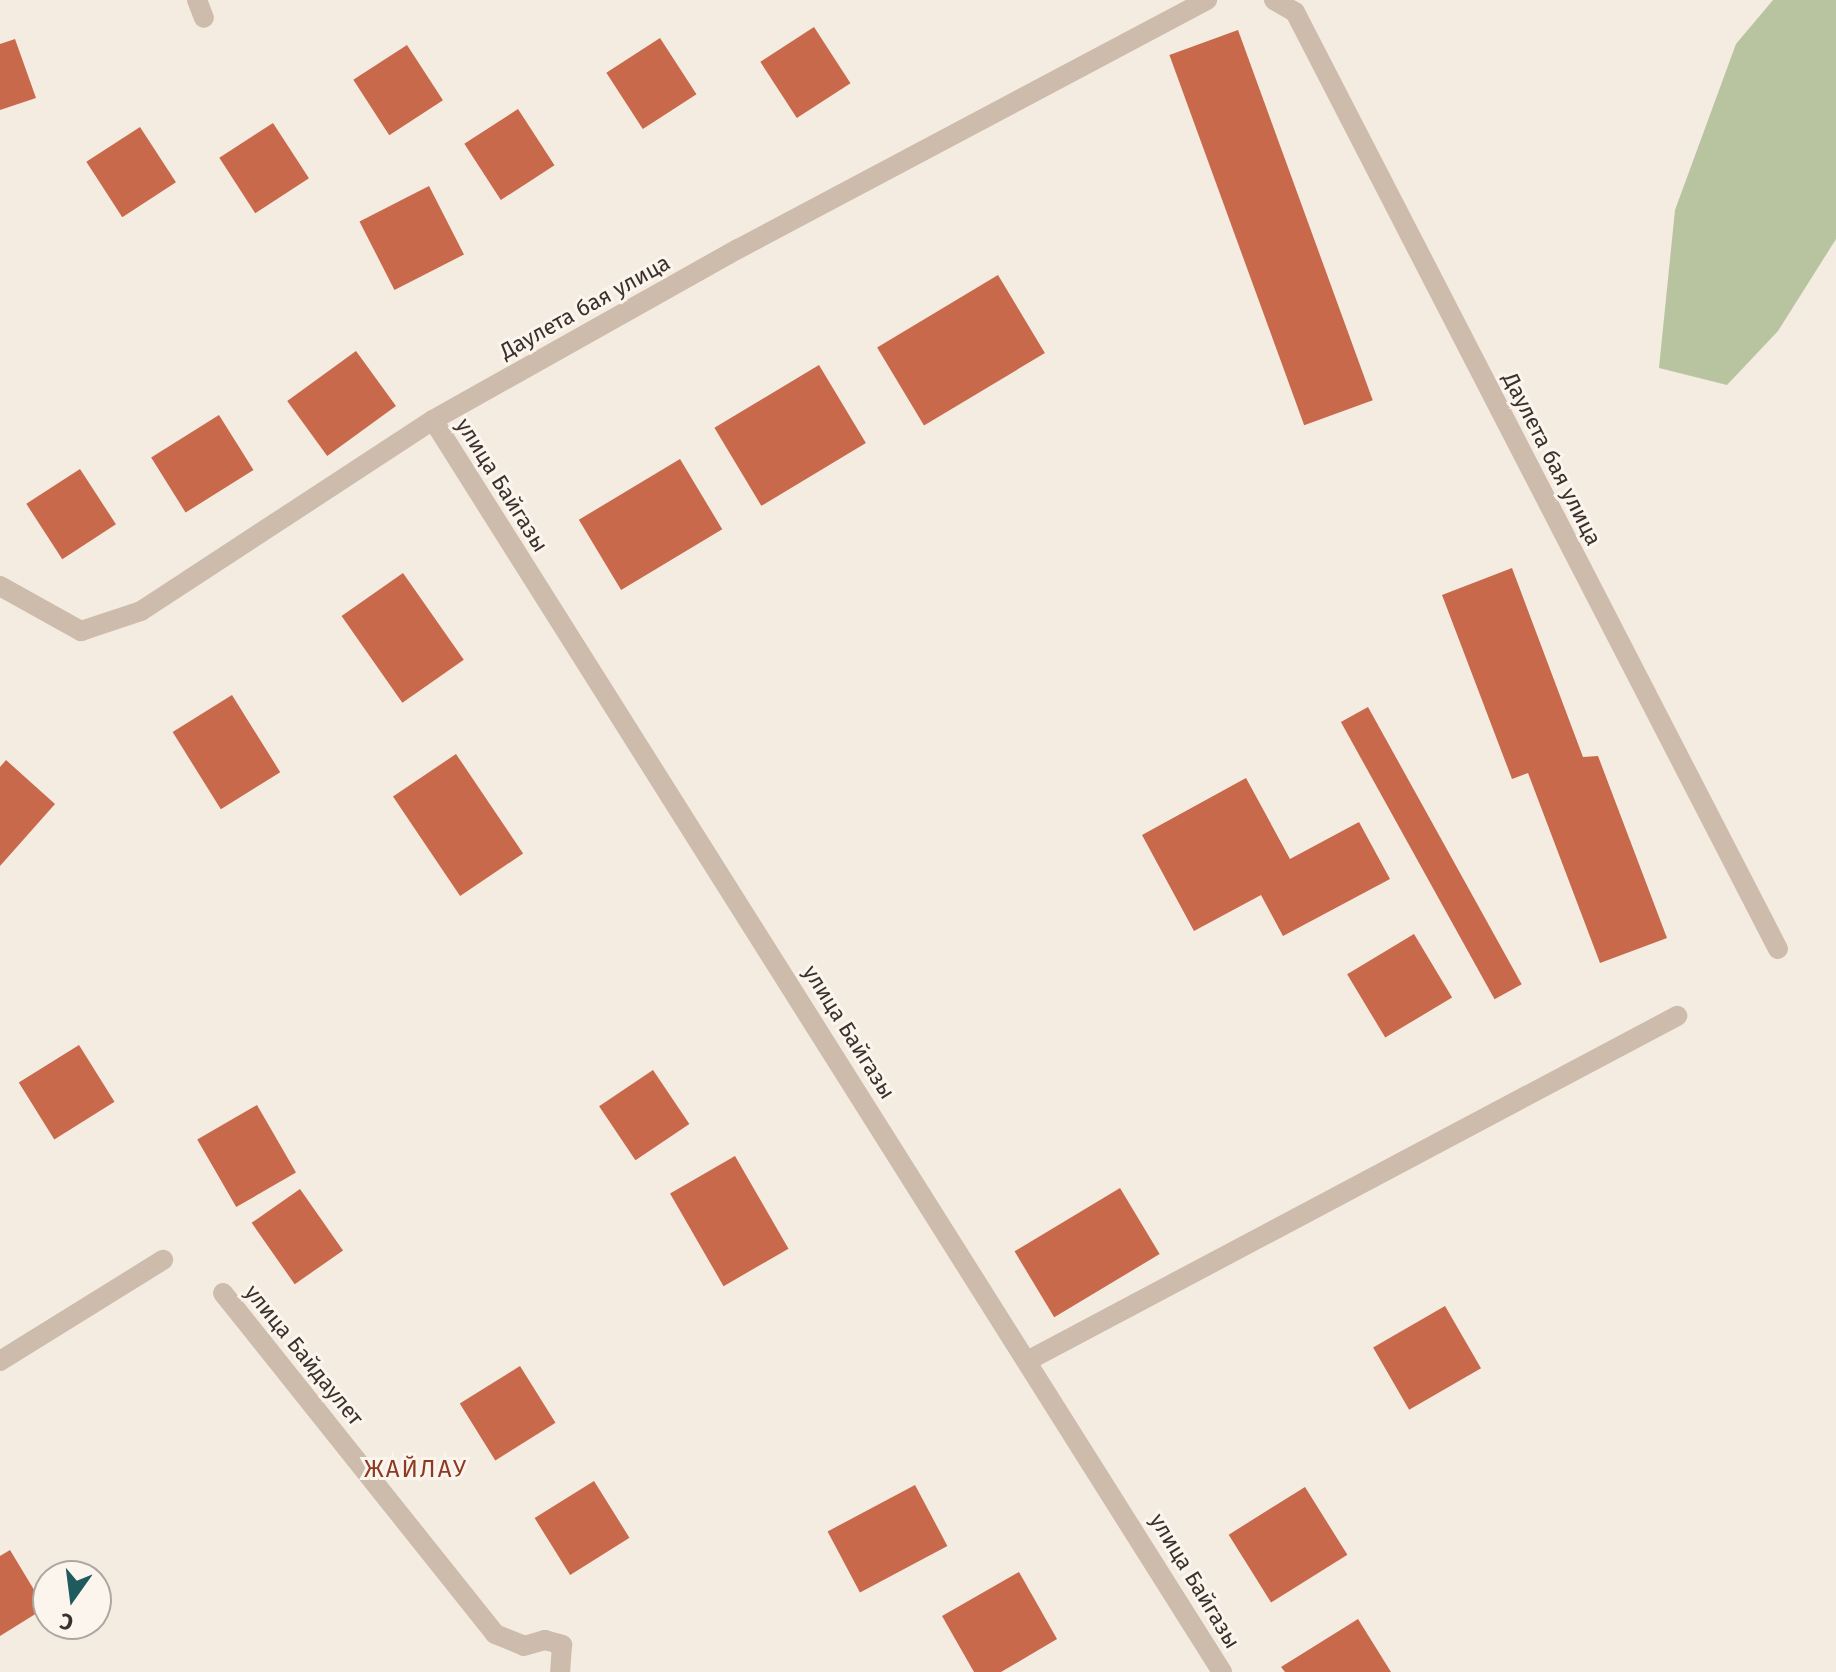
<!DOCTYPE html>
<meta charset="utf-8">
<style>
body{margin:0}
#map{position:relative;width:1836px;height:1672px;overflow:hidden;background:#f4ebe1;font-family:"Fira Sans",sans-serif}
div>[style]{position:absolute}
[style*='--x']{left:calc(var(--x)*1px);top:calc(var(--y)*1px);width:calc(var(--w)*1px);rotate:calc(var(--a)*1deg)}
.green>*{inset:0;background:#b8c4a0}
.building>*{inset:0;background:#c8694b;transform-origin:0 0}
.service>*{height:20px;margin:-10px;padding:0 10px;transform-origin:10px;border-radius:10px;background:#cdbbac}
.minor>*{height:20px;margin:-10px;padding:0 10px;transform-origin:10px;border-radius:10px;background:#cdbbac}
span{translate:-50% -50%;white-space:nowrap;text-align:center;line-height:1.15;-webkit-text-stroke:6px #fbf5ee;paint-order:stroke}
.street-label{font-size:22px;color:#3b302b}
.neighbourhood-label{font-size:24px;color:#8c3b22;letter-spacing:2px}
.north{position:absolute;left:32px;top:1560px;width:80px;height:80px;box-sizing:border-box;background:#fbf5ee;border:2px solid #aea6a0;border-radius:50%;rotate:194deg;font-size:22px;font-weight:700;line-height:32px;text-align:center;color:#3b302b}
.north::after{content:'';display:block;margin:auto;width:28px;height:36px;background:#1f5a5e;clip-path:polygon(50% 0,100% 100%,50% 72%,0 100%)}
</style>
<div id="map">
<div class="green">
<i style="clip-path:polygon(1773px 0,1836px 0,1836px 239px,1778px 331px,1727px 385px,1659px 368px,1675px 210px,1736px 44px)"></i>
</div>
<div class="building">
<i style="left:814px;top:27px;width:67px;height:64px;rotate:57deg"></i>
<i style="left:1238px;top:30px;width:394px;height:73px;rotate:70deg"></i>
<i style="left:660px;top:38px;width:67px;height:64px;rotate:57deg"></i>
<i style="clip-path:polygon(15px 39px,36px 98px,0 110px,0 44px)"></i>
<i style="left:407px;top:45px;width:66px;height:64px;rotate:57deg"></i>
<i style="left:518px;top:109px;width:67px;height:64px;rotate:57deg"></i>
<i style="left:273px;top:123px;width:66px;height:64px;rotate:57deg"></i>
<i style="left:140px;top:127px;width:66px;height:64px;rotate:57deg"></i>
<i style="left:429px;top:186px;width:77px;height:78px;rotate:63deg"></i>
<i style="left:998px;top:275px;width:91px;height:141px;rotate:59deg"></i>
<i style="left:356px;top:351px;width:68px;height:85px;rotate:54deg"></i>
<i style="left:819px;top:365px;width:91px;height:122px;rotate:59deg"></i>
<i style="left:219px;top:415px;width:65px;height:80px;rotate:58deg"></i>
<i style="left:680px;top:459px;width:82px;height:118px;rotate:59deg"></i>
<i style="left:80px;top:469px;width:66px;height:64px;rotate:57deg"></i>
<i style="clip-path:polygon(1512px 568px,1583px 757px,1598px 756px,1667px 938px,1600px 963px,1528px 773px,1512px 779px,1442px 595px)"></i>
<i style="left:403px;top:573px;width:106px;height:75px;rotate:55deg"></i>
<i style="left:232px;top:695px;width:91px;height:70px;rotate:58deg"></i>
<i style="left:1368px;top:707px;width:317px;height:31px;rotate:61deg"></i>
<i style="left:456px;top:754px;width:120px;height:76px;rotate:56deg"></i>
<i style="clip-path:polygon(6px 760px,55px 804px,0 866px,0 767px)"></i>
<i style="clip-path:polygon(1246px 778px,1290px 859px,1359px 822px,1390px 879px,1283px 936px,1261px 895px,1194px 931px,1142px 835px)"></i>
<i style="left:1414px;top:934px;width:74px;height:78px;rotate:59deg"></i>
<i style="left:79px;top:1045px;width:67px;height:71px;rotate:58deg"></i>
<i style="left:653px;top:1070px;width:65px;height:65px;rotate:56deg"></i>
<i style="left:257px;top:1105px;width:78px;height:69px;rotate:60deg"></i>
<i style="left:735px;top:1156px;width:107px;height:75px;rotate:60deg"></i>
<i style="left:1120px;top:1188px;width:77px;height:123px;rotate:59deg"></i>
<i style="left:300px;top:1189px;width:75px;height:59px;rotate:55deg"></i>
<i style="left:1445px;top:1306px;width:72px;height:83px;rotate:60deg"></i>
<i style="left:520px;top:1366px;width:67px;height:71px;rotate:58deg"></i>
<i style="left:594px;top:1481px;width:67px;height:70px;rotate:58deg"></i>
<i style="left:915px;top:1485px;width:69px;height:99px;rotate:62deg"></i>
<i style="left:1305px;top:1487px;width:80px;height:90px;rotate:58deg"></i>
<i style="clip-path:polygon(10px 1550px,45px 1608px,0 1636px,0 1556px)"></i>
<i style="clip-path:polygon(1019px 1572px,1057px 1639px,1001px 1672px,974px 1672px,942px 1616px)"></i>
<i style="clip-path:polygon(1358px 1619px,1391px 1672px,1285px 1672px,1281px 1667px)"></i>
</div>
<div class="service">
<i style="--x:1029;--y:1360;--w:734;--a:-27.96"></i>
</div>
<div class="minor">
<i style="--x:197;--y:0;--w:19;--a:69"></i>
<i style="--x:1274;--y:0;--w:24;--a:30"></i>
<i style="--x:1295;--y:12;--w:1054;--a:62.73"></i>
<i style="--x:433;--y:420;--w:1480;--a:57.78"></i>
<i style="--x:0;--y:586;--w:93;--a:29.1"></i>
<i style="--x:81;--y:631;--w:63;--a:-18.4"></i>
<i style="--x:141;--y:611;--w:349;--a:-33.2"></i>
<i style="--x:433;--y:420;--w:350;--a:-29.3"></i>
<i style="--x:738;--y:249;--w:531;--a:-27.96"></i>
<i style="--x:223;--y:1293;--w:436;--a:51.4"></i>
<i style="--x:495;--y:1634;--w:31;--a:22"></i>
<i style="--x:524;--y:1646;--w:22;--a:-16"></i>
<i style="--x:545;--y:1640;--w:18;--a:16"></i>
<i style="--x:562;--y:1645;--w:27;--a:94"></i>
<i style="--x:0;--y:1361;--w:192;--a:-31.8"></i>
</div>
<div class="street-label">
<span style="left:585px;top:307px;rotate:-29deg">Даулета бая улица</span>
<span style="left:1552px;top:459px;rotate:63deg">Даулета бая улица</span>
<span style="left:502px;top:485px;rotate:58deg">улица Байгазы</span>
<span style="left:849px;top:1032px;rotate:58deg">улица Байгазы</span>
<span style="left:304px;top:1355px;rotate:51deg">улица Байдаулет</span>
<span style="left:1195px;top:1581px;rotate:59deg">улица Байгазы</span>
</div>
<div class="neighbourhood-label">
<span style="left:416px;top:1470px">ЖАЙЛАУ</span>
</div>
<div class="north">С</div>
</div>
